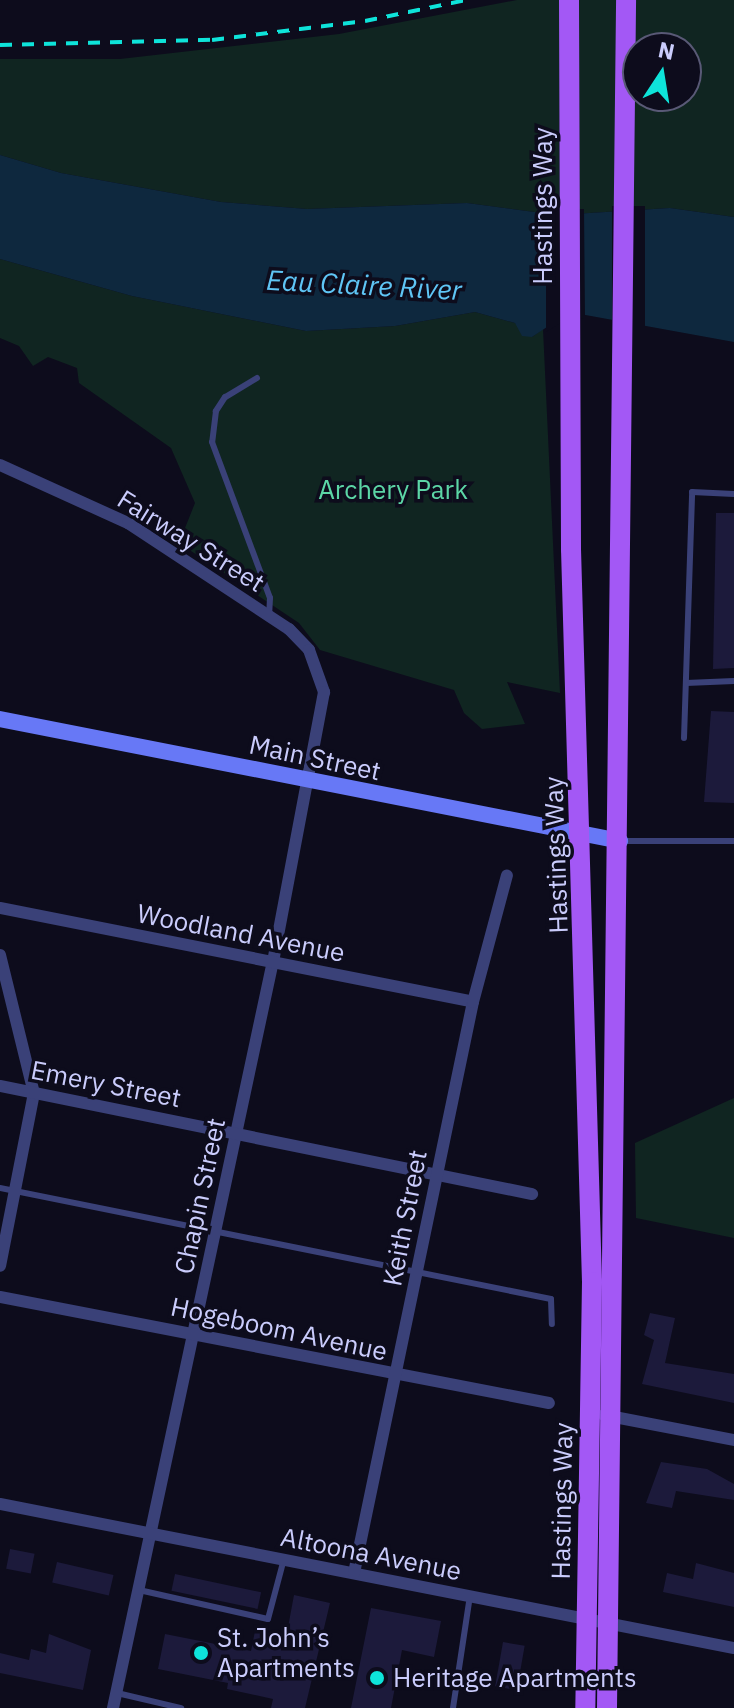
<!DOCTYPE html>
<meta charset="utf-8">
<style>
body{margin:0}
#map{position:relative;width:734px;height:1708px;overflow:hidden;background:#0d0c1c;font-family:"IBM Plex Sans",sans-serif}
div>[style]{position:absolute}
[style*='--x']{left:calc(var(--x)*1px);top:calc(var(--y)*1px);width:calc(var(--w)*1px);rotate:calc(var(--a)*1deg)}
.green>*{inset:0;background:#102521}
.water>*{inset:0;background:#0e283e}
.pier>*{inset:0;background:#0d0c1c;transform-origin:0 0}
.building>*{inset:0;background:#1c1a3b;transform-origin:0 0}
.lane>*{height:6px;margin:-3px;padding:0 3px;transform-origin:3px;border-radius:3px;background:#3a4178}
.street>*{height:12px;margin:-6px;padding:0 6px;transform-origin:6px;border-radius:6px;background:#3a4178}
.secondary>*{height:16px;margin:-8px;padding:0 8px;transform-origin:8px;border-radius:8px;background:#6778f6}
.primary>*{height:20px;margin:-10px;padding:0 10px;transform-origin:10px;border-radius:10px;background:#a358f5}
.rail>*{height:4px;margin-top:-2px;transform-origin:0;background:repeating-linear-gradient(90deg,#0ee4da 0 12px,transparent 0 22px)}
.dots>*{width:22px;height:22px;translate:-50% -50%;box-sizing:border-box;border:4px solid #0d0c1c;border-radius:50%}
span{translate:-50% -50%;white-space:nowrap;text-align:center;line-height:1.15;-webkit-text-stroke:7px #0d0c1c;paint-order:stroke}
.street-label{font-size:26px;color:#caccfc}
.park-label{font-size:26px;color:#5cd6a6}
.poi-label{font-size:26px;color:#caccfc}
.left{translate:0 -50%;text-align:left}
.water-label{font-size:28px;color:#5fc5f5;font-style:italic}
.north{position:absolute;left:622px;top:32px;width:80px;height:80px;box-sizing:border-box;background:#0d0c1c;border:2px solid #595976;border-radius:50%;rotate:12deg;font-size:22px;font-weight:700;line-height:32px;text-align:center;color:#caccfc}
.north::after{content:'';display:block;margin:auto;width:28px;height:36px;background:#0ee4da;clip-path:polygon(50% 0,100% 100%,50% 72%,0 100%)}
</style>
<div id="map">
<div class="green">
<i style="clip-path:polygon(evenodd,517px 0,734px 0,734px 217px,670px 208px,557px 215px,467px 203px,307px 209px,221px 202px,61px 173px,0 155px,0 59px,120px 59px,339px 34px,517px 0,638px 48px,686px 48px,686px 96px,638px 96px,638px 48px)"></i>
<i style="clip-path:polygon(0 259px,132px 296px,306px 331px,395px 326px,475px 312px,515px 323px,532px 337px,543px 329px,560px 693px,507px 682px,525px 724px,482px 729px,464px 713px,454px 690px,320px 650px,299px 623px,179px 543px,195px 503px,171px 448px,79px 383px,77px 368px,48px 357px,33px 366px,19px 346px,0 338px)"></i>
<i style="clip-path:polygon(734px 1098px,734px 1238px,636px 1218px,635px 1143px)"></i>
</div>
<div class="water">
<i style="clip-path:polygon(0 155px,61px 173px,221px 202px,307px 209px,467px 203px,557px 215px,670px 208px,734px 217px,734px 342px,580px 314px,565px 315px,532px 337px,522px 336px,515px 323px,475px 312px,395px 326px,306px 331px,132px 296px,0 259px)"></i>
</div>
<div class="pier">
<i style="left:645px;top:206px;width:125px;height:33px;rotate:90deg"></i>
<i style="clip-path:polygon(546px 209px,584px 209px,585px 318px,567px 319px,546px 332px)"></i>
</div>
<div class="building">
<i style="clip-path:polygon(716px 513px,734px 513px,734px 668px,713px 669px)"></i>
<i style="clip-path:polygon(711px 711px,734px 712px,734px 803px,704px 802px)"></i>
<i style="clip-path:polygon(650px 1313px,675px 1318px,665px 1363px,734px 1374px,734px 1403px,642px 1384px,654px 1340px,644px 1335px)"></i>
<i style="clip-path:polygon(661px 1462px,707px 1469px,734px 1484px,734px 1500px,676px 1491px,672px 1508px,646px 1503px)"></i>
<i style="left:10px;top:1549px;width:25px;height:20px;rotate:11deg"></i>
<i style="left:57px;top:1562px;width:58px;height:21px;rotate:13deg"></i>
<i style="clip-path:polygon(696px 1563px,734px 1573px,734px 1607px,663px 1592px,667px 1573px,693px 1579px)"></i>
<i style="left:175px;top:1574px;width:88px;height:17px;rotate:12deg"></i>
<i style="clip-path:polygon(294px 1595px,330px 1603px,305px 1708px,271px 1708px,273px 1699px,227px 1689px,228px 1683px,158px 1669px,165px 1634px,251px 1651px,255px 1631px,286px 1638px)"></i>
<i style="clip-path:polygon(371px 1608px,441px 1621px,434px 1657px,402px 1650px,391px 1708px,351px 1708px)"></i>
<i style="clip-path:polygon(49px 1634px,91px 1650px,83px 1690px,0 1673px,0 1653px,29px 1660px,31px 1649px,46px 1653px)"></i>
<i style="left:503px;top:1642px;width:22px;height:45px;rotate:10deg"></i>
</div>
<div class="lane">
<i style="--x:257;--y:378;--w:37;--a:149"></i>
<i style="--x:225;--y:397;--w:17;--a:123"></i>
<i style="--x:216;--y:411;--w:31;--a:97"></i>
<i style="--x:212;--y:442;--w:166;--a:69.6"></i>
<i style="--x:270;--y:598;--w:17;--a:93"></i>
<i style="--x:686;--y:683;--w:48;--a:-2.4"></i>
<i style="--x:684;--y:738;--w:246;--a:-88.1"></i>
<i style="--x:692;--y:492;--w:42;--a:2.7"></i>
<i style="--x:620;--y:841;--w:114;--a:0"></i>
<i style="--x:0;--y:1188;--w:562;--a:11.39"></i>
<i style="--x:551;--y:1299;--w:25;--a:88"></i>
<i style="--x:139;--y:1590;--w:132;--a:12.7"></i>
<i style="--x:268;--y:1619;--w:62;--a:-75.1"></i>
<i style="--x:117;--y:1693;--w:66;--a:13.2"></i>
<i style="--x:453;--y:1708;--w:113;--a:-81.4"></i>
</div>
<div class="street">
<i style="--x:0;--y:465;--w:141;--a:24.4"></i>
<i style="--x:128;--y:523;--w:193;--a:33.4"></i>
<i style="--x:289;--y:629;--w:29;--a:46"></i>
<i style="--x:309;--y:650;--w:45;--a:70.3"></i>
<i style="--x:324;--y:692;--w:274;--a:100.7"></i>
<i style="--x:273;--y:961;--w:764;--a:102.09"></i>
<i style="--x:0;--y:908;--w:482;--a:11.2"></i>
<i style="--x:0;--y:955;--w:142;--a:76.2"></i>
<i style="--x:34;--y:1093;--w:176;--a:101.1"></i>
<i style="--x:0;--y:1086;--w:543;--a:11.48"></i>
<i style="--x:0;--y:1297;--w:559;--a:10.93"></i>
<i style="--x:604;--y:1415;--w:132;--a:10.9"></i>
<i style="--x:0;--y:1504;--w:748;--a:11.1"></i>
<i style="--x:354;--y:1573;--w:583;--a:-78.23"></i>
<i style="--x:473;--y:1002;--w:131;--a:-75"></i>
</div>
<div class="secondary">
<i style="--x:0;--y:719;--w:632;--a:11.13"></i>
</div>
<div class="primary">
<i style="--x:569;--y:0;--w:549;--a:89.79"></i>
<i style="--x:571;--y:549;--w:733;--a:88.36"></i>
<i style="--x:592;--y:1282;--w:426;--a:90.9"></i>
<i style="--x:607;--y:1708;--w:1708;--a:-89.36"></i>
</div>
<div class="rail">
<i style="--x:0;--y:45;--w:212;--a:-1.4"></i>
<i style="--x:212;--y:40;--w:154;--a:-7.1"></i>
<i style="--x:365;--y:21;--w:103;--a:-11.7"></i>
</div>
<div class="dots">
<i style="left:201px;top:1653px;background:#0ee4da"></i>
<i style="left:377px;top:1678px;background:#0ee4da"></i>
</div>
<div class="street-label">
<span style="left:543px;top:206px;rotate:-90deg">Hastings Way</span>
<span style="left:191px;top:541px;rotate:32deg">Fairway Street</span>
<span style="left:315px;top:758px;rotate:12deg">Main Street</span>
<span style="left:556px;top:855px;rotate:-92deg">Hastings Way</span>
<span style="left:241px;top:933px;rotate:11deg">Woodland Avenue</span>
<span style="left:106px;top:1084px;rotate:11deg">Emery Street</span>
<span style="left:200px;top:1196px;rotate:-78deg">Chapin Street</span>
<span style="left:405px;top:1218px;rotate:-79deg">Keith Street</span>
<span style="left:279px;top:1329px;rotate:12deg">Hogeboom Avenue</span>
<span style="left:562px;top:1501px;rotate:-89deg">Hastings Way</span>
<span style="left:371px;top:1554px;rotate:11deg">Altoona Avenue</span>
</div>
<div class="park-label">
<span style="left:393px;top:490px">Archery Park</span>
</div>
<div class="poi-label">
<span class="left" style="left:217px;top:1653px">St. John’s<br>Apartments</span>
<span class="left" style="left:393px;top:1678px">Heritage Apartments</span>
</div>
<div class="water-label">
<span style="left:364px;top:285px;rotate:3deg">Eau Claire River</span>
</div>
<div class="north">N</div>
</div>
